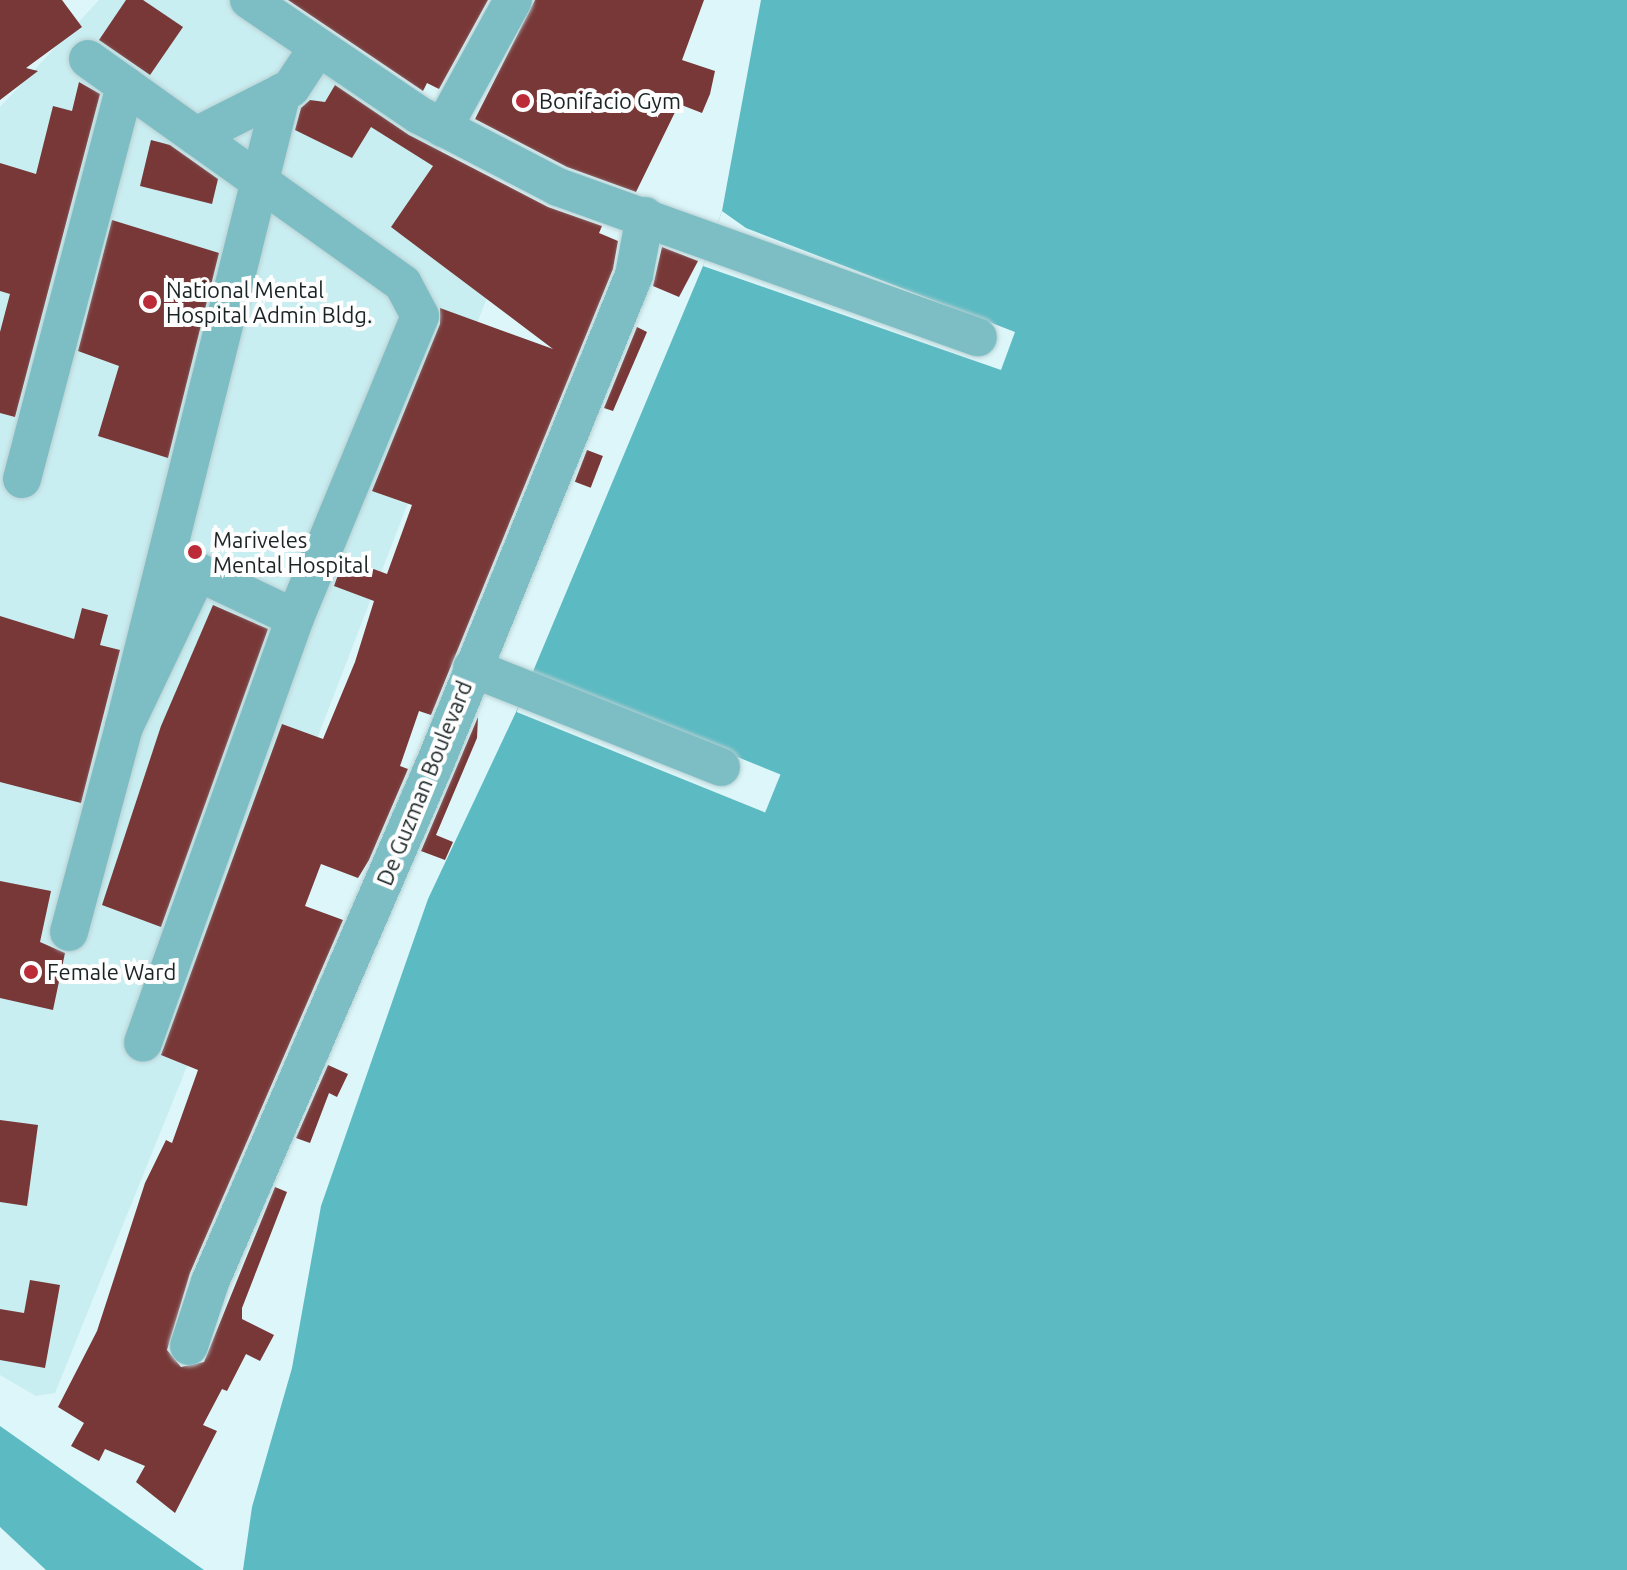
<!DOCTYPE html>
<style>
body{margin:0}
#map{position:relative;width:1627px;height:1570px;overflow:hidden;background:#dcf6f9;font-family:Ubuntu,sans-serif}
div>[style]{position:absolute}
[style*='--x']{left:calc(var(--x)*1px);top:calc(var(--y)*1px);width:calc(var(--w)*1px);rotate:calc(var(--a)*1deg)}
.built>*{inset:0;background:#c9eef1}
.water>*{inset:0;background:#5cbac2}
.pier>*{inset:0;background:#dcf6f9;transform-origin:0 0}
.building>*{inset:0;background:#783838;transform-origin:0 0}
.roads{filter:drop-shadow(0 0 2px #b9d0d3) drop-shadow(0 0 2px #b9d0d3)}
.minor>*{height:38px;margin:-19px;padding:0 19px;transform-origin:19px;border-radius:19px;background:#7dbec5}
.dots>*{width:22px;height:22px;translate:-50% -50%;box-sizing:border-box;border:4px solid #fefefe;border-radius:50%}
span{translate:-50% -50%;white-space:nowrap;text-align:center;line-height:1.15;-webkit-text-stroke:8px #fefefe;paint-order:stroke}
.poi-label{font-size:22px;color:#1b2425}
.left{translate:0 -50%;text-align:left}
.street-label{font-size:22px;color:#1b2425}
</style>
<div id="map">
<div class="built">
<i style="clip-path:polygon(99px 0,234px 0,443px 149px,422px 182px,510px 238px,268px 866px,55px 1393px,36px 1396px,0 1375px,0 107px)"></i>
</div>
<div class="water">
<i style="clip-path:polygon(761px 0,1627px 0,1627px 1570px,243px 1570px,252px 1507px,292px 1368px,321px 1206px,428px 899px,516px 712px,703px 266px,722px 211px)"></i>
<i style="clip-path:polygon(0 1426px,204px 1570px,46px 1570px,0 1527px)"></i>
</div>
<div class="pier">
<i style="clip-path:polygon(722px 211px,746px 228px,1015px 332px,1001px 370px,703px 266px)"></i>
<i style="left:532px;top:674px;width:268px;height:41px;rotate:22deg"></i>
</div>
<div class="building">
<i style="clip-path:polygon(0 0,62px 0,82px 27px,26px 68px,38px 71px,0 100px)"></i>
<i style="clip-path:polygon(126px 0,143px 0,183px 27px,150px 75px,99px 40px)"></i>
<i style="clip-path:polygon(288px 0,488px 0,439px 89px,427px 83px,423px 91px)"></i>
<i style="clip-path:polygon(535px 0,704px 0,682px 60px,715px 71px,710px 94px,702px 113px,679px 104px,636px 192px,567px 167px,475px 119px)"></i>
<i style="clip-path:polygon(79px 82px,100px 94px,15px 417px,0 413px,0 332px,10px 294px,0 291px,0 163px,36px 174px,53px 106px,72px 111px)"></i>
<i style="clip-path:polygon(335px 85px,409px 135px,548px 207px,602px 226px,599px 233px,618px 241px,613px 269px,431px 715px,419px 711px,400px 766px,408px 769px,369px 860px,358px 878px,321px 864px,305px 906px,343px 920px,190px 1273px,167px 1350px,181px 1367px,204px 1362px,275px 1187px,287px 1192px,242px 1308px,242px 1319px,274px 1335px,260px 1361px,246px 1354px,227px 1391px,222px 1389px,203px 1425px,217px 1431px,175px 1513px,136px 1482px,145px 1466px,105px 1449px,99px 1461px,71px 1446px,84px 1423px,58px 1407px,97px 1331px,145px 1183px,166px 1140px,172px 1143px,198px 1070px,161px 1055px,282px 724px,323px 739px,355px 662px,374px 601px,334px 586px,344px 558px,387px 574px,412px 505px,372px 491px,440px 324px,440px 308px,553px 349px,391px 227px,433px 166px,371px 127px,352px 158px,295px 130px,301px 108px,310px 100px,325px 102px)"></i>
<i style="clip-path:polygon(151px 140px,170px 145px,218px 179px,212px 204px,140px 186px)"></i>
<i style="clip-path:polygon(112px 220px,219px 253px,168px 458px,98px 436px,119px 366px,78px 351px)"></i>
<i style="clip-path:polygon(662px 247px,698px 261px,679px 297px,653px 286px)"></i>
<i style="clip-path:polygon(637px 327px,647px 332px,613px 411px,604px 408px)"></i>
<i style="left:587px;top:450px;width:17px;height:34px;rotate:21deg"></i>
<i style="clip-path:polygon(213px 605px,268px 629px,161px 927px,102px 905px,161px 726px)"></i>
<i style="clip-path:polygon(82px 608px,108px 615px,100px 645px,120px 650px,81px 803px,0 782px,0 616px,74px 639px)"></i>
<i style="clip-path:polygon(478px 717px,477px 738px,436px 835px,453px 842px,445px 860px,421px 851px)"></i>
<i style="clip-path:polygon(0 881px,51px 891px,40px 942px,65px 953px,53px 1010px,0 998px)"></i>
<i style="clip-path:polygon(328px 1065px,348px 1074px,337px 1097px,329px 1093px,310px 1143px,296px 1138px)"></i>
<i style="clip-path:polygon(0 1120px,38px 1125px,27px 1206px,0 1202px)"></i>
<i style="clip-path:polygon(30px 1280px,60px 1285px,45px 1368px,0 1360px,0 1309px,24px 1313px)"></i>
</div>
<div class="roads">
<div class="minor">
<i style="--x:249;--y:0;--w:205;--a:34.1"></i>
<i style="--x:419;--y:115;--w:157;--a:27.4"></i>
<i style="--x:558;--y:187;--w:446;--a:19.7"></i>
<i style="--x:88;--y:59;--w:387;--a:35.5"></i>
<i style="--x:403;--y:284;--w:36;--a:62"></i>
<i style="--x:420;--y:316;--w:327;--a:112.5"></i>
<i style="--x:295;--y:618;--w:451;--a:109.7"></i>
<i style="--x:443;--y:128;--w:146;--a:-61.3"></i>
<i style="--x:196;--y:136;--w:106;--a:-26.8"></i>
<i style="--x:291;--y:88;--w:49;--a:-56.6"></i>
<i style="--x:22;--y:479;--w:407;--a:-75.3"></i>
<i style="--x:472;--y:668;--w:268;--a:21.7"></i>
<i style="--x:124;--y:727;--w:654;--a:-76.03"></i>
<i style="--x:69;--y:932;--w:212;--a:-75"></i>
<i style="--x:124;--y:727;--w:172;--a:-64.5"></i>
<i style="--x:198;--y:572;--w:107;--a:25.4"></i>
<i style="--x:189;--y:1346;--w:67;--a:-71.8"></i>
<i style="--x:210;--y:1282;--w:568;--a:-66.55"></i>
<i style="--x:436;--y:761;--w:525;--a:-67.83"></i>
<i style="--x:634;--y:275;--w:60;--a:-79.4"></i>
</div>
</div>
<div class="dots">
<i style="left:523px;top:101px;background:#bc2b38"></i>
<i style="left:150px;top:302px;background:#bc2b38"></i>
<i style="left:195px;top:552px;background:#bc2b38"></i>
<i style="left:31px;top:972px;background:#bc2b38"></i>
</div>
<div class="poi-label">
<span class="left" style="left:539px;top:101px">Bonifacio Gym</span>
<span class="left" style="left:166px;top:302px">National Mental<br>Hospital Admin Bldg.</span>
<span class="left" style="left:213px;top:552px">Mariveles<br>Mental Hospital</span>
<span class="left" style="left:47px;top:972px">Female Ward</span>
</div>
<div class="street-label">
<span style="left:424px;top:783px;rotate:-68deg">De Guzman Boulevard</span>
</div>
</div>
